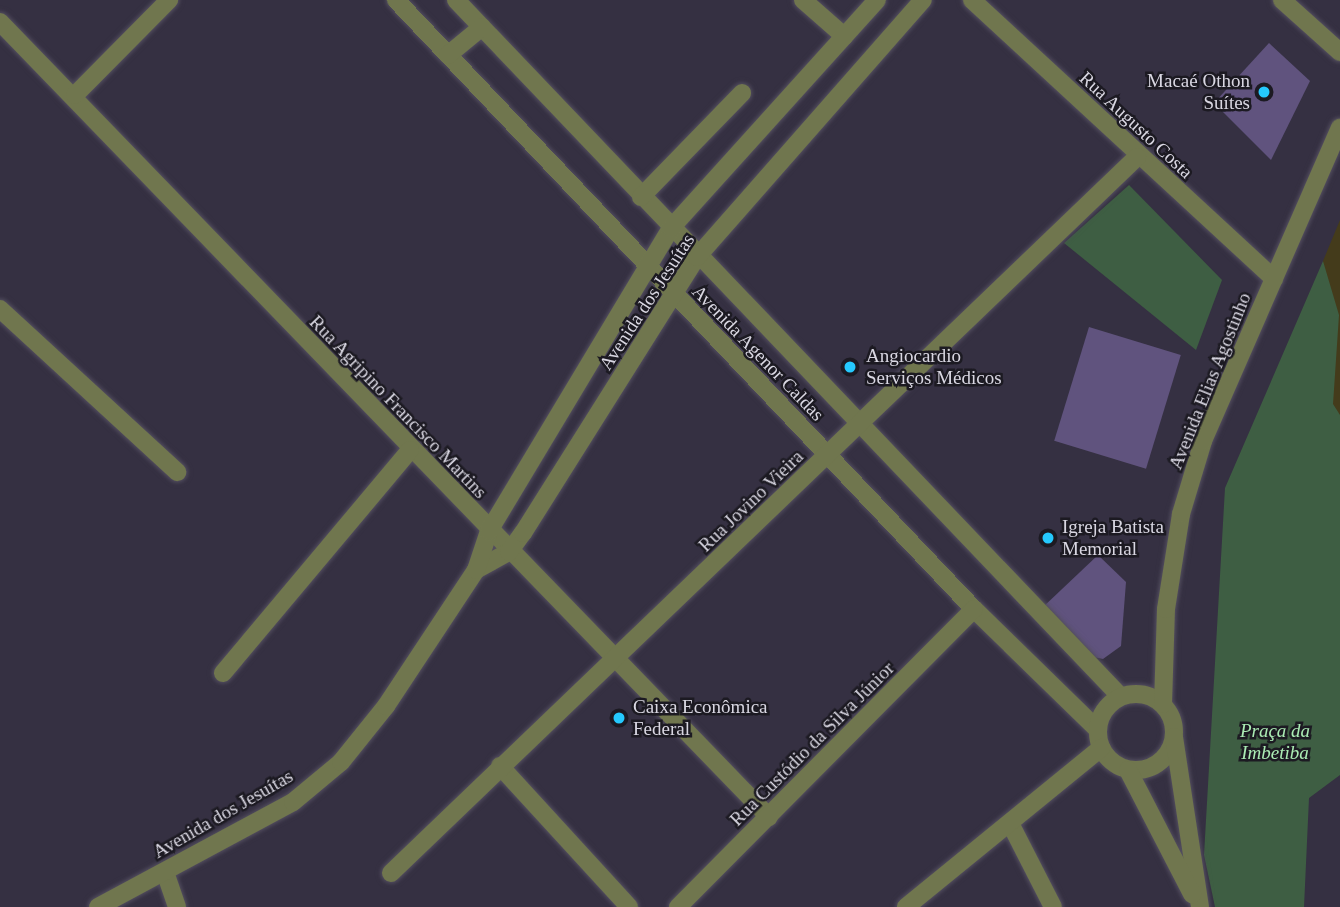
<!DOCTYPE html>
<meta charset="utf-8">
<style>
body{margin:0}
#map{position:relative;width:1340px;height:907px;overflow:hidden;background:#353042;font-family:Georgia,serif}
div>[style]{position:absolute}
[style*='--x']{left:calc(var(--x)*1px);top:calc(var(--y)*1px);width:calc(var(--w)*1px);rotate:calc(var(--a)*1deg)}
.green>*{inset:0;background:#3e5e43}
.sand>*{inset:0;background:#443b1b}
.building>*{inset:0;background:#60537e;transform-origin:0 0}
.roads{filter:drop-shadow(0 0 2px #534e5f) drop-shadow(0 0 2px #534e5f)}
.minor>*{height:18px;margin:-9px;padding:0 9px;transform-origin:9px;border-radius:9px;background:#70764e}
.minor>.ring{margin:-9px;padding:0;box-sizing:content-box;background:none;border:18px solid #70764e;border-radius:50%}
.dots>*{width:19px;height:19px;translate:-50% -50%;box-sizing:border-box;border:4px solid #1c1a22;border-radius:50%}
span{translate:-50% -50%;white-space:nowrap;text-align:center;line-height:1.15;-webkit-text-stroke:5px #1c1a22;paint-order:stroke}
.poi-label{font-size:19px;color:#d9d7e2}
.right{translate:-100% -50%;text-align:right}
.left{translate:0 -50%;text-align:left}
.street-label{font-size:19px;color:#d9d7e2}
.park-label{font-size:19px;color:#abecb4;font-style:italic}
</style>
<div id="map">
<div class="green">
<i style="clip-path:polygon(1129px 185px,1222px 280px,1196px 350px,1064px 243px)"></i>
<i style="clip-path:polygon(1323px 261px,1340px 273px,1340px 775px,1309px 798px,1304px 907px,1215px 907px,1204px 855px,1225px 488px)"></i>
</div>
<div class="sand">
<i style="clip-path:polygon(1340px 220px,1340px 415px,1333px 404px,1339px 315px,1323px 261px)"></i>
</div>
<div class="building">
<i style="clip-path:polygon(1269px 43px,1310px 81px,1271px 160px,1214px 103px)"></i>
<i style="left:1089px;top:327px;width:96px;height:119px;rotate:17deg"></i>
<i style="clip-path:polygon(1098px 555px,1126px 582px,1121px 646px,1103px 659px,1084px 655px,1042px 608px)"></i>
</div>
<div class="roads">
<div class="minor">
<i style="--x:396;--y:0;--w:840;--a:46.5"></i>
<i style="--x:974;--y:609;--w:172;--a:44.3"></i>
<i style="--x:456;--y:0;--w:962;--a:46.35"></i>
<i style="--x:803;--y:0;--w:55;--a:41.3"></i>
<i style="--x:972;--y:0;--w:411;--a:42.7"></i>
<i style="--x:1282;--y:0;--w:78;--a:41.9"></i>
<i style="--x:0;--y:22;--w:1106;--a:45.95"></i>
<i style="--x:448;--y:55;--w:44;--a:-39.5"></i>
<i style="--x:75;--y:95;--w:134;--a:-45.3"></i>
<i style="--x:641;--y:197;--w:145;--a:-45.8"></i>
<i style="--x:0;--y:309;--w:241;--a:42.6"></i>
<i style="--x:476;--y:570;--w:38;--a:-29"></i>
<i style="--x:509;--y:552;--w:24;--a:-54"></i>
<i style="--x:523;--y:533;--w:326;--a:-57.8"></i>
<i style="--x:697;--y:257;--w:342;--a:-48.7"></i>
<i style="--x:223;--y:673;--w:291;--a:-50"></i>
<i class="ring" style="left:1098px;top:694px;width:58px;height:58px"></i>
<i style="--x:1163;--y:704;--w:95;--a:-88.2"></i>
<i style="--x:1166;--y:609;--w:96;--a:-81"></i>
<i style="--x:1181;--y:514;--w:76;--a:-73.2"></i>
<i style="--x:1203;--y:441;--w:342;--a:-66.4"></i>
<i style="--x:1174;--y:737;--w:172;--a:81.3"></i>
<i style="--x:500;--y:766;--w:191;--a:47.5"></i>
<i style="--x:1128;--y:770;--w:140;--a:62.7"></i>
<i style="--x:1011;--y:825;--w:92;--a:62.9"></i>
<i style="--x:165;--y:872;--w:37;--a:71"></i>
<i style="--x:391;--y:873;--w:1034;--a:-43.82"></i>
<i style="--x:98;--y:907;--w:221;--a:-28.3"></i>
<i style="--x:293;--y:802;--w:62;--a:-39.8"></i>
<i style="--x:341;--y:762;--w:72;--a:-51.2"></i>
<i style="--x:386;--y:706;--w:163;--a:-56.5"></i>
<i style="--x:476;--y:570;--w:41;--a:-71.6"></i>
<i style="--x:489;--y:531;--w:353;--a:-59"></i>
<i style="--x:671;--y:228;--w:307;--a:-47.9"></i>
<i style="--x:678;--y:907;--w:420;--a:-45.2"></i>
<i style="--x:906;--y:907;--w:252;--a:-39.2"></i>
</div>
</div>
<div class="dots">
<i style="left:1264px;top:92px;background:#25c9fe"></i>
<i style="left:850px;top:367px;background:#25c9fe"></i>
<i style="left:1048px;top:538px;background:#25c9fe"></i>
<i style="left:619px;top:718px;background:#25c9fe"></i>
</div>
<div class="poi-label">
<span class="right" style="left:1250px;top:92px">Macaé Othon<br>Suítes</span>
<span class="left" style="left:866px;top:367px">Angiocardio<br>Serviços Médicos</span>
<span class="left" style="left:1062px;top:538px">Igreja Batista<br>Memorial</span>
<span class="left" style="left:633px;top:718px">Caixa Econômica<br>Federal</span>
</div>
<div class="street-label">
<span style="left:1136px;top:125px;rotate:43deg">Rua Augusto Costa</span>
<span style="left:647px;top:302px;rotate:-57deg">Avenida dos Jesuítas</span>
<span style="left:758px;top:353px;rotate:46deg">Avenida Agenor Caldas</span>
<span style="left:1210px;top:381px;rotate:-68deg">Avenida Elias Agostinho</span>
<span style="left:398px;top:407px;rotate:46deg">Rua Agripino Francisco Martins</span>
<span style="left:751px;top:501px;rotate:-44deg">Rua Jovino Vieira</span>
<span style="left:812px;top:744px;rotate:-45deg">Rua Custódio da Silva Júnior</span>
<span style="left:223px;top:814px;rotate:-30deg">Avenida dos Jesuítas</span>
</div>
<div class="park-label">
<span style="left:1275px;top:742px">Praça da<br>Imbetiba</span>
</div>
</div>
